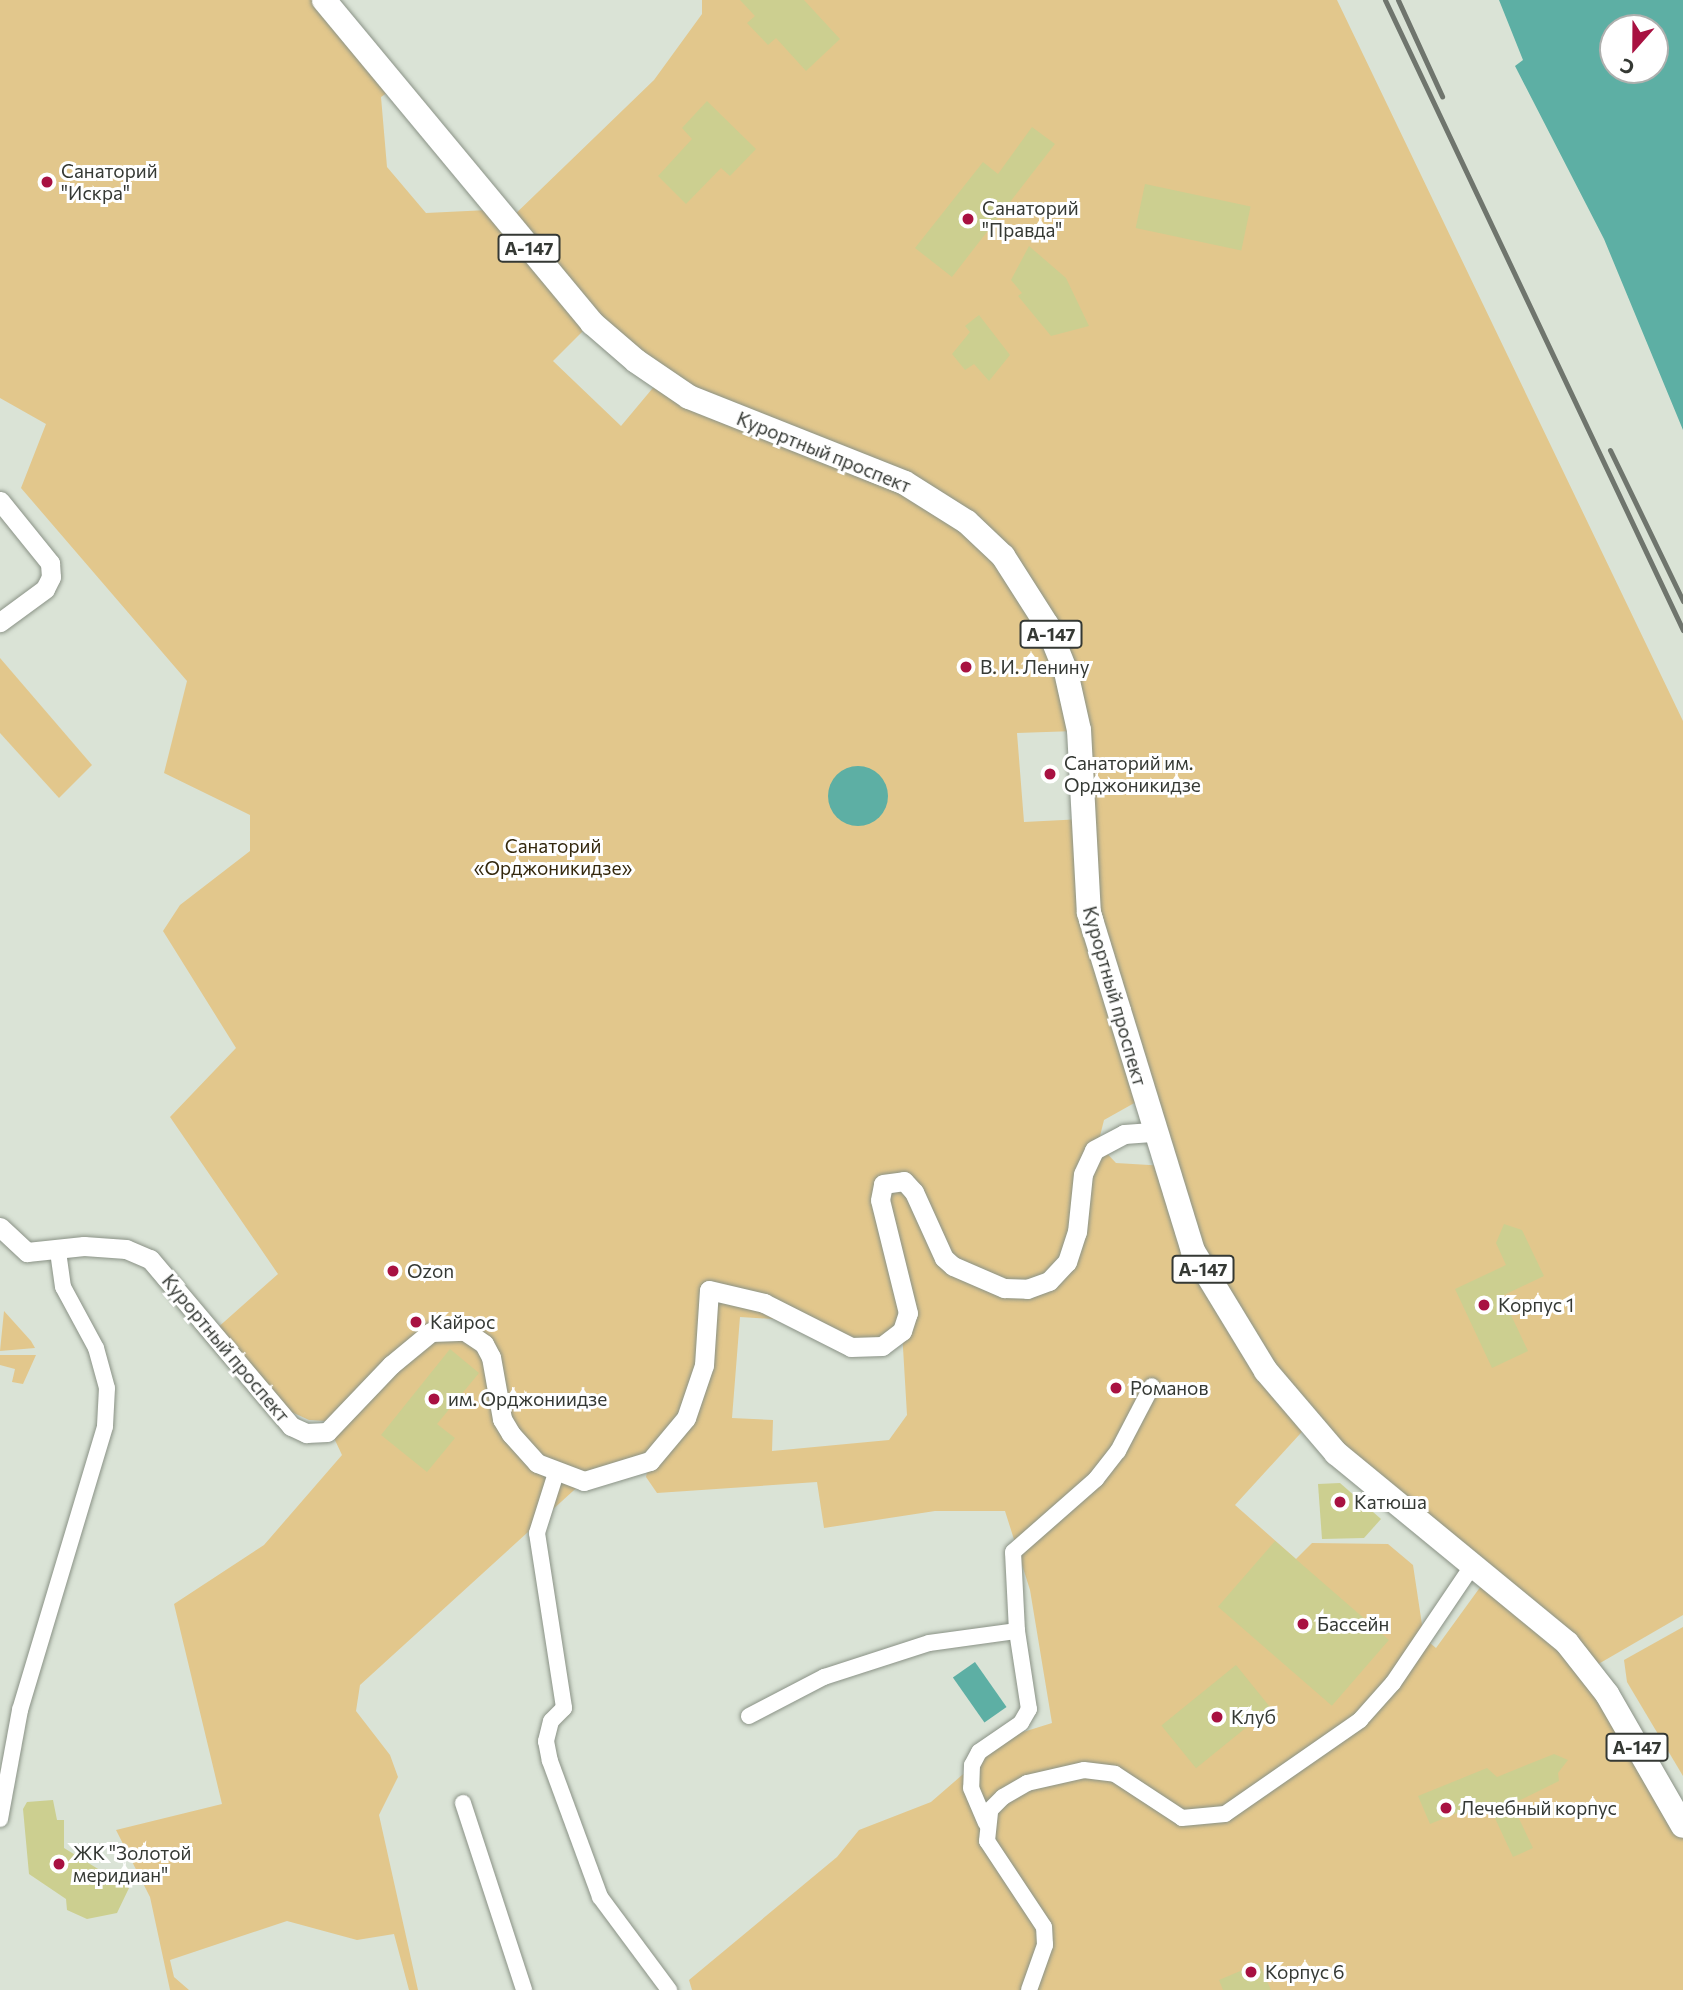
<!DOCTYPE html>
<meta charset="utf-8">
<style>
body{margin:0}
#map{position:relative;width:1683px;height:1990px;overflow:hidden;background:#dae3d6;font-family:Commissioner,sans-serif}
div>[style]{position:absolute}
[style*='--x']{left:calc(var(--x)*1px);top:calc(var(--y)*1px);width:calc(var(--w)*1px);rotate:calc(var(--a)*1deg)}
.green>*{inset:0;background:#e2c78c}
.water>*{inset:0;background:#5dafa4;transform-origin:0 0}
.round{border-radius:50%}
.building>*{inset:0;background:#cccf90;transform-origin:0 0}
.roads{filter:drop-shadow(0 0 2px #8a9286) drop-shadow(0 0 2px #8a9286)}
.minor>*{height:16px;margin:-8px;padding:0 8px;transform-origin:8px;border-radius:8px;background:#fff}
.tertiary>*{height:19px;margin:-9.5px;padding:0 9.5px;transform-origin:9.5px;border-radius:9.5px;background:#fff}
.primary>*{height:24px;margin:-12px;padding:0 12px;transform-origin:12px;border-radius:12px;background:#fff}
.rail>*{height:5px;margin:-2.5px;padding:0 2.5px;transform-origin:2.5px;border-radius:2.5px;background:#6f756d}
.dots>*{width:19px;height:19px;translate:-50% -50%;box-sizing:border-box;border:4px solid #fff;border-radius:50%}
span{translate:-50% -50%;white-space:nowrap;text-align:center;line-height:1.15;-webkit-text-stroke:6px #fff;paint-order:stroke}
.shield-label span{padding:2px 5px;background:#fff;border:2px solid;border-radius:5px;-webkit-text-stroke-width:0}
.shield-label{font-size:18px;color:#353934;font-weight:700}
.poi-label{font-size:19px;color:#353934}
.left{translate:0 -50%;text-align:left}
.street-label{font-size:19px;color:#353934}
.park-label{font-size:19px;color:#34280d}
.north{position:absolute;left:1599px;top:14px;width:70px;height:70px;box-sizing:border-box;background:#fff;border:2px solid #aeb0ae;border-radius:50%;rotate:201deg;font-size:19px;font-weight:700;line-height:28px;text-align:center;color:#353934}
.north::after{content:'';display:block;margin:auto;width:24px;height:32px;background:#a81141;clip-path:polygon(50% 0,100% 100%,50% 72%,0 100%)}
</style>
<div id="map">
<div class="green">
<i style="clip-path:polygon(evenodd,0 0,316px 0,391px 90px,381px 97px,387px 167px,426px 213px,488px 210px,508px 221px,654px 80px,702px 14px,702px 0,1337px 0,1683px 721px,1683px 1615px,1588px 1670px,1683px 1838px,1683px 1990px,692px 1990px,689px 1980px,837px 1857px,859px 1830px,931px 1802px,984px 1756px,1020px 1733px,1052px 1723px,1030px 1590px,1005px 1511px,935px 1511px,824px 1528px,817px 1482px,657px 1493px,646px 1477px,649px 1462px,584px 1481px,360px 1685px,356px 1711px,390px 1755px,398px 1777px,379px 1815px,418px 1990px,409px 1990px,394px 1934px,357px 1940px,287px 1921px,170px 1960px,174px 1977px,189px 1990px,170px 1990px,150px 1897px,116px 1830px,222px 1804px,174px 1604px,264px 1545px,342px 1455px,326px 1421px,309px 1420px,274px 1404px,215px 1330px,278px 1274px,170px 1117px,236px 1048px,163px 931px,180px 905px,250px 851px,250px 815px,164px 773px,187px 681px,21px 488px,46px 424px,0 398px,0 0,590px 324px,657px 383px,621px 426px,553px 361px,590px 324px,0 0,1075px 731px,1083px 819px,1024px 822px,1017px 733px,1075px 731px,0 0,1145px 1097px,1166px 1166px,1116px 1163px,1098px 1144px,1104px 1120px,1145px 1097px,0 0,740px 1317px,789px 1320px,868px 1350px,902px 1331px,907px 1415px,889px 1440px,772px 1451px,773px 1420px,732px 1418px,740px 1317px,0 0,1310px 1423px,1481px 1586px,1436px 1648px,1424px 1638px,1413px 1565px,1388px 1544px,1312px 1543px,1296px 1559px,1235px 1505px,1310px 1423px)"></i>
<i style="clip-path:polygon(0 658px,92px 765px,59px 798px,0 733px)"></i>
<i style="clip-path:polygon(4px 1311px,31px 1341px,35px 1348px,0 1351px)"></i>
<i style="clip-path:polygon(0 1355px,36px 1355px,23px 1384px,12px 1382px,15px 1369px,0 1365px)"></i>
<i style="clip-path:polygon(1683px 1627px,1683px 1776px,1627px 1682px,1624px 1660px)"></i>
</div>
<div class="water">
<i style="clip-path:polygon(evenodd,1499px 0,1683px 0,1683px 430px,1604px 239px,1515px 66px,1523px 60px,1499px 0,1613px 28px,1655px 28px,1655px 70px,1613px 70px,1613px 28px)"></i>
<i class="round" style="left:828px;top:766px;width:60px;height:60px"></i>
<i style="left:975px;top:1662px;width:55px;height:27px;rotate:55deg"></i>
</div>
<div class="building">
<i style="clip-path:polygon(740px 0,804px 0,840px 39px,806px 71px,776px 38px,768px 45px,747px 23px,755px 16px)"></i>
<i style="clip-path:polygon(707px 101px,756px 149px,730px 176px,721px 168px,686px 204px,658px 176px,692px 139px,682px 128px)"></i>
<i style="clip-path:polygon(1032px 127px,1055px 144px,952px 277px,915px 248px,983px 162px,998px 174px)"></i>
<i style="left:1145px;top:184px;width:108px;height:45px;rotate:12deg"></i>
<i style="clip-path:polygon(1029px 246px,1066px 278px,1089px 326px,1051px 336px,1018px 296px,1022px 293px,1011px 280px)"></i>
<i style="clip-path:polygon(979px 315px,1010px 355px,989px 381px,974px 364px,965px 370px,952px 354px,970px 332px,965px 326px)"></i>
<i style="clip-path:polygon(1504px 1224px,1522px 1230px,1544px 1276px,1502px 1296px,1528px 1351px,1492px 1368px,1455px 1289px,1506px 1265px,1496px 1243px)"></i>
<i style="clip-path:polygon(450px 1349px,479px 1373px,437px 1424px,455px 1438px,427px 1472px,381px 1435px)"></i>
<i style="clip-path:polygon(1340px 1483px,1381px 1519px,1364px 1538px,1322px 1539px,1318px 1484px)"></i>
<i style="left:1275px;top:1541px;width:151px;height:87px;rotate:41deg"></i>
<i style="left:1236px;top:1665px;width:55px;height:96px;rotate:51deg"></i>
<i style="clip-path:polygon(1554px 1754px,1568px 1760px,1558px 1773px,1559px 1781px,1512px 1804px,1533px 1848px,1513px 1857px,1487px 1801px,1430px 1824px,1418px 1796px,1487px 1768px,1497px 1777px)"></i>
<i style="clip-path:polygon(53px 1800px,57px 1820px,64px 1820px,64px 1848px,129px 1888px,117px 1913px,87px 1919px,67px 1910px,66px 1899px,29px 1874px,23px 1809px,27px 1802px)"></i>
<i style="clip-path:polygon(1259px 1963px,1271px 1990px,1223px 1990px,1219px 1980px)"></i>
</div>
<div class="roads">
<div class="minor">
<i style="--x:556;--y:1473;--w:63;--a:107.6"></i>
<i style="--x:537;--y:1533;--w:177;--a:81.2"></i>
<i style="--x:564;--y:1708;--w:18;--a:135"></i>
<i style="--x:551;--y:1721;--w:21;--a:104"></i>
<i style="--x:546;--y:1741;--w:20;--a:79"></i>
<i style="--x:550;--y:1761;--w:145;--a:69.8"></i>
<i style="--x:600;--y:1897;--w:116;--a:53.4"></i>
<i style="--x:1017;--y:1631;--w:79;--a:-92.9"></i>
<i style="--x:1013;--y:1552;--w:111;--a:-41.3"></i>
<i style="--x:1096;--y:1479;--w:36;--a:-52"></i>
<i style="--x:1118;--y:1451;--w:73;--a:-62.4"></i>
<i style="--x:749;--y:1716;--w:85;--a:-27.5"></i>
<i style="--x:824;--y:1677;--w:110;--a:-17.9"></i>
<i style="--x:929;--y:1643;--w:89;--a:-7.8"></i>
<i style="--x:1017;--y:1631;--w:79;--a:81.3"></i>
<i style="--x:1029;--y:1709;--w:16;--a:120"></i>
<i style="--x:1021;--y:1723;--w:51;--a:145.4"></i>
<i style="--x:979;--y:1752;--w:15;--a:118"></i>
<i style="--x:972;--y:1765;--w:23;--a:92"></i>
<i style="--x:971;--y:1788;--w:38;--a:67"></i>
<i style="--x:463;--y:1803;--w:197;--a:71.9"></i>
<i style="--x:0;--y:1819;--w:111;--a:-79.6"></i>
<i style="--x:20;--y:1710;--w:296;--a:-73.3"></i>
<i style="--x:105;--y:1426;--w:38;--a:-87"></i>
<i style="--x:107;--y:1388;--w:41;--a:-105.4"></i>
<i style="--x:96;--y:1348;--w:69;--a:-118.4"></i>
<i style="--x:63;--y:1287;--w:36;--a:-98"></i>
<i style="--x:1029;--y:1990;--w:48;--a:-70.4"></i>
<i style="--x:1045;--y:1945;--w:18;--a:-93"></i>
<i style="--x:1044;--y:1927;--w:103;--a:-123.5"></i>
<i style="--x:987;--y:1841;--w:31;--a:-84"></i>
<i style="--x:990;--y:1810;--w:18;--a:-45"></i>
<i style="--x:1003;--y:1797;--w:28;--a:-30"></i>
<i style="--x:1027;--y:1783;--w:58;--a:-12.8"></i>
<i style="--x:1084;--y:1770;--w:31;--a:7"></i>
<i style="--x:1115;--y:1774;--w:80;--a:33.3"></i>
<i style="--x:1182;--y:1818;--w:43;--a:-5.3"></i>
<i style="--x:1225;--y:1814;--w:165;--a:-34.8"></i>
<i style="--x:1360;--y:1720;--w:50;--a:-48.3"></i>
<i style="--x:1393;--y:1683;--w:143;--a:-55.9"></i>
</div>
<div class="tertiary">
<i style="--x:0;--y:501;--w:80;--a:51.1"></i>
<i style="--x:50;--y:563;--w:14;--a:86"></i>
<i style="--x:51;--y:577;--w:13;--a:117"></i>
<i style="--x:45;--y:589;--w:56;--a:143.7"></i>
<i style="--x:0;--y:1227;--w:37;--a:43"></i>
<i style="--x:27;--y:1252;--w:57;--a:-6"></i>
<i style="--x:84;--y:1246;--w:42;--a:4.1"></i>
<i style="--x:126;--y:1249;--w:26;--a:23"></i>
<i style="--x:150;--y:1259;--w:219;--a:49.8"></i>
<i style="--x:291;--y:1426;--w:17;--a:25"></i>
<i style="--x:306;--y:1433;--w:21;--a:-3"></i>
<i style="--x:327;--y:1432;--w:93;--a:-46.3"></i>
<i style="--x:391;--y:1365;--w:52;--a:-39.5"></i>
<i style="--x:431;--y:1332;--w:34;--a:-2"></i>
<i style="--x:465;--y:1331;--w:23;--a:34"></i>
<i style="--x:484;--y:1344;--w:15;--a:62"></i>
<i style="--x:491;--y:1357;--w:63;--a:79.9"></i>
<i style="--x:502;--y:1419;--w:17;--a:59"></i>
<i style="--x:511;--y:1434;--w:39;--a:48"></i>
<i style="--x:537;--y:1463;--w:50;--a:21"></i>
<i style="--x:584;--y:1481;--w:69;--a:-16.9"></i>
<i style="--x:650;--y:1461;--w:56;--a:-50.1"></i>
<i style="--x:686;--y:1418;--w:56;--a:-71.2"></i>
<i style="--x:704;--y:1365;--w:75;--a:-86.2"></i>
<i style="--x:709;--y:1290;--w:57;--a:13.3"></i>
<i style="--x:764;--y:1303;--w:97;--a:26.8"></i>
<i style="--x:851;--y:1347;--w:31;--a:-2"></i>
<i style="--x:882;--y:1346;--w:25;--a:-37"></i>
<i style="--x:902;--y:1331;--w:19;--a:-72"></i>
<i style="--x:908;--y:1313;--w:116;--a:-103.9"></i>
<i style="--x:880;--y:1200;--w:16;--a:-79"></i>
<i style="--x:883;--y:1184;--w:21;--a:-8"></i>
<i style="--x:904;--y:1181;--w:15;--a:48"></i>
<i style="--x:914;--y:1192;--w:72;--a:65.6"></i>
<i style="--x:944;--y:1258;--w:12;--a:42"></i>
<i style="--x:953;--y:1266;--w:56;--a:23.3"></i>
<i style="--x:1004;--y:1288;--w:23;--a:2"></i>
<i style="--x:1027;--y:1289;--w:23;--a:-20"></i>
<i style="--x:1049;--y:1281;--w:26;--a:-47"></i>
<i style="--x:1067;--y:1262;--w:32;--a:-72"></i>
<i style="--x:1077;--y:1232;--w:58;--a:-84.1"></i>
<i style="--x:1083;--y:1174;--w:26;--a:-65"></i>
<i style="--x:1094;--y:1150;--w:34;--a:-28"></i>
<i style="--x:1124;--y:1134;--w:31;--a:-4"></i>
</div>
<div class="primary">
<i style="--x:324;--y:0;--w:420;--a:50.3"></i>
<i style="--x:592;--y:323;--w:58;--a:40.8"></i>
<i style="--x:636;--y:361;--w:64;--a:34.2"></i>
<i style="--x:689;--y:397;--w:232;--a:21.7"></i>
<i style="--x:905;--y:483;--w:73;--a:32.2"></i>
<i style="--x:967;--y:522;--w:50;--a:43.4"></i>
<i style="--x:1003;--y:556;--w:82;--a:57.5"></i>
<i style="--x:1047;--y:625;--w:51;--a:68"></i>
<i style="--x:1066;--y:672;--w:59;--a:77.4"></i>
<i style="--x:1079;--y:730;--w:183;--a:86.9"></i>
<i style="--x:1089;--y:913;--w:354;--a:72.9"></i>
<i style="--x:1193;--y:1251;--w:140;--a:58.7"></i>
<i style="--x:1266;--y:1371;--w:108;--a:49.5"></i>
<i style="--x:1336;--y:1453;--w:299;--a:39.4"></i>
<i style="--x:1567;--y:1643;--w:65;--a:51.9"></i>
<i style="--x:1607;--y:1694;--w:152;--a:60.1"></i>
</div>
</div>
<div class="rail">
<i style="--x:1385;--y:0;--w:697;--a:64.69"></i>
<i style="--x:1398;--y:0;--w:106;--a:65.4"></i>
<i style="--x:1610;--y:450;--w:168;--a:64.2"></i>
</div>
<div class="dots">
<i style="left:47px;top:182px;background:#a81141"></i>
<i style="left:968px;top:219px;background:#a81141"></i>
<i style="left:966px;top:667px;background:#a81141"></i>
<i style="left:1050px;top:774px;background:#a81141"></i>
<i style="left:393px;top:1271px;background:#a81141"></i>
<i style="left:1484px;top:1305px;background:#a81141"></i>
<i style="left:416px;top:1322px;background:#a81141"></i>
<i style="left:1116px;top:1388px;background:#a81141"></i>
<i style="left:434px;top:1399px;background:#a81141"></i>
<i style="left:1340px;top:1502px;background:#a81141"></i>
<i style="left:1303px;top:1624px;background:#a81141"></i>
<i style="left:1217px;top:1717px;background:#a81141"></i>
<i style="left:1446px;top:1808px;background:#a81141"></i>
<i style="left:59px;top:1864px;background:#a81141"></i>
<i style="left:1251px;top:1972px;background:#a81141"></i>
</div>
<div class="shield-label">
<span style="left:529px;top:248px">А-147</span>
<span style="left:1051px;top:634px">А-147</span>
<span style="left:1203px;top:1269px">А-147</span>
<span style="left:1637px;top:1747px">А-147</span>
</div>
<div class="poi-label">
<span class="left" style="left:61px;top:182px">Санаторий<br>"Искра"</span>
<span class="left" style="left:982px;top:219px">Санаторий<br>"Правда"</span>
<span class="left" style="left:980px;top:667px">В. И. Ленину</span>
<span class="left" style="left:1064px;top:774px">Санаторий им.<br>Орджоникидзе</span>
<span class="left" style="left:407px;top:1271px">Ozon</span>
<span class="left" style="left:1498px;top:1305px">Корпус 1</span>
<span class="left" style="left:430px;top:1322px">Кайрос</span>
<span class="left" style="left:1130px;top:1388px">Романов</span>
<span class="left" style="left:448px;top:1399px">им. Орджониидзе</span>
<span class="left" style="left:1354px;top:1502px">Катюша</span>
<span class="left" style="left:1317px;top:1624px">Бассейн</span>
<span class="left" style="left:1231px;top:1717px">Клуб</span>
<span class="left" style="left:1460px;top:1808px">Лечебный корпус</span>
<span class="left" style="left:73px;top:1864px">ЖК "Золотой<br>меридиан"</span>
<span class="left" style="left:1265px;top:1972px">Корпус 6</span>
</div>
<div class="street-label">
<span style="left:824px;top:452px;rotate:22deg">Курортный проспект</span>
<span style="left:1115px;top:996px;rotate:74deg">Курортный проспект</span>
<span style="left:226px;top:1348px;rotate:50deg">Курортный проспект</span>
</div>
<div class="park-label">
<span style="left:553px;top:857px">Санаторий<br>«Орджоникидзе»</span>
</div>
<div class="north">С</div>
</div>
